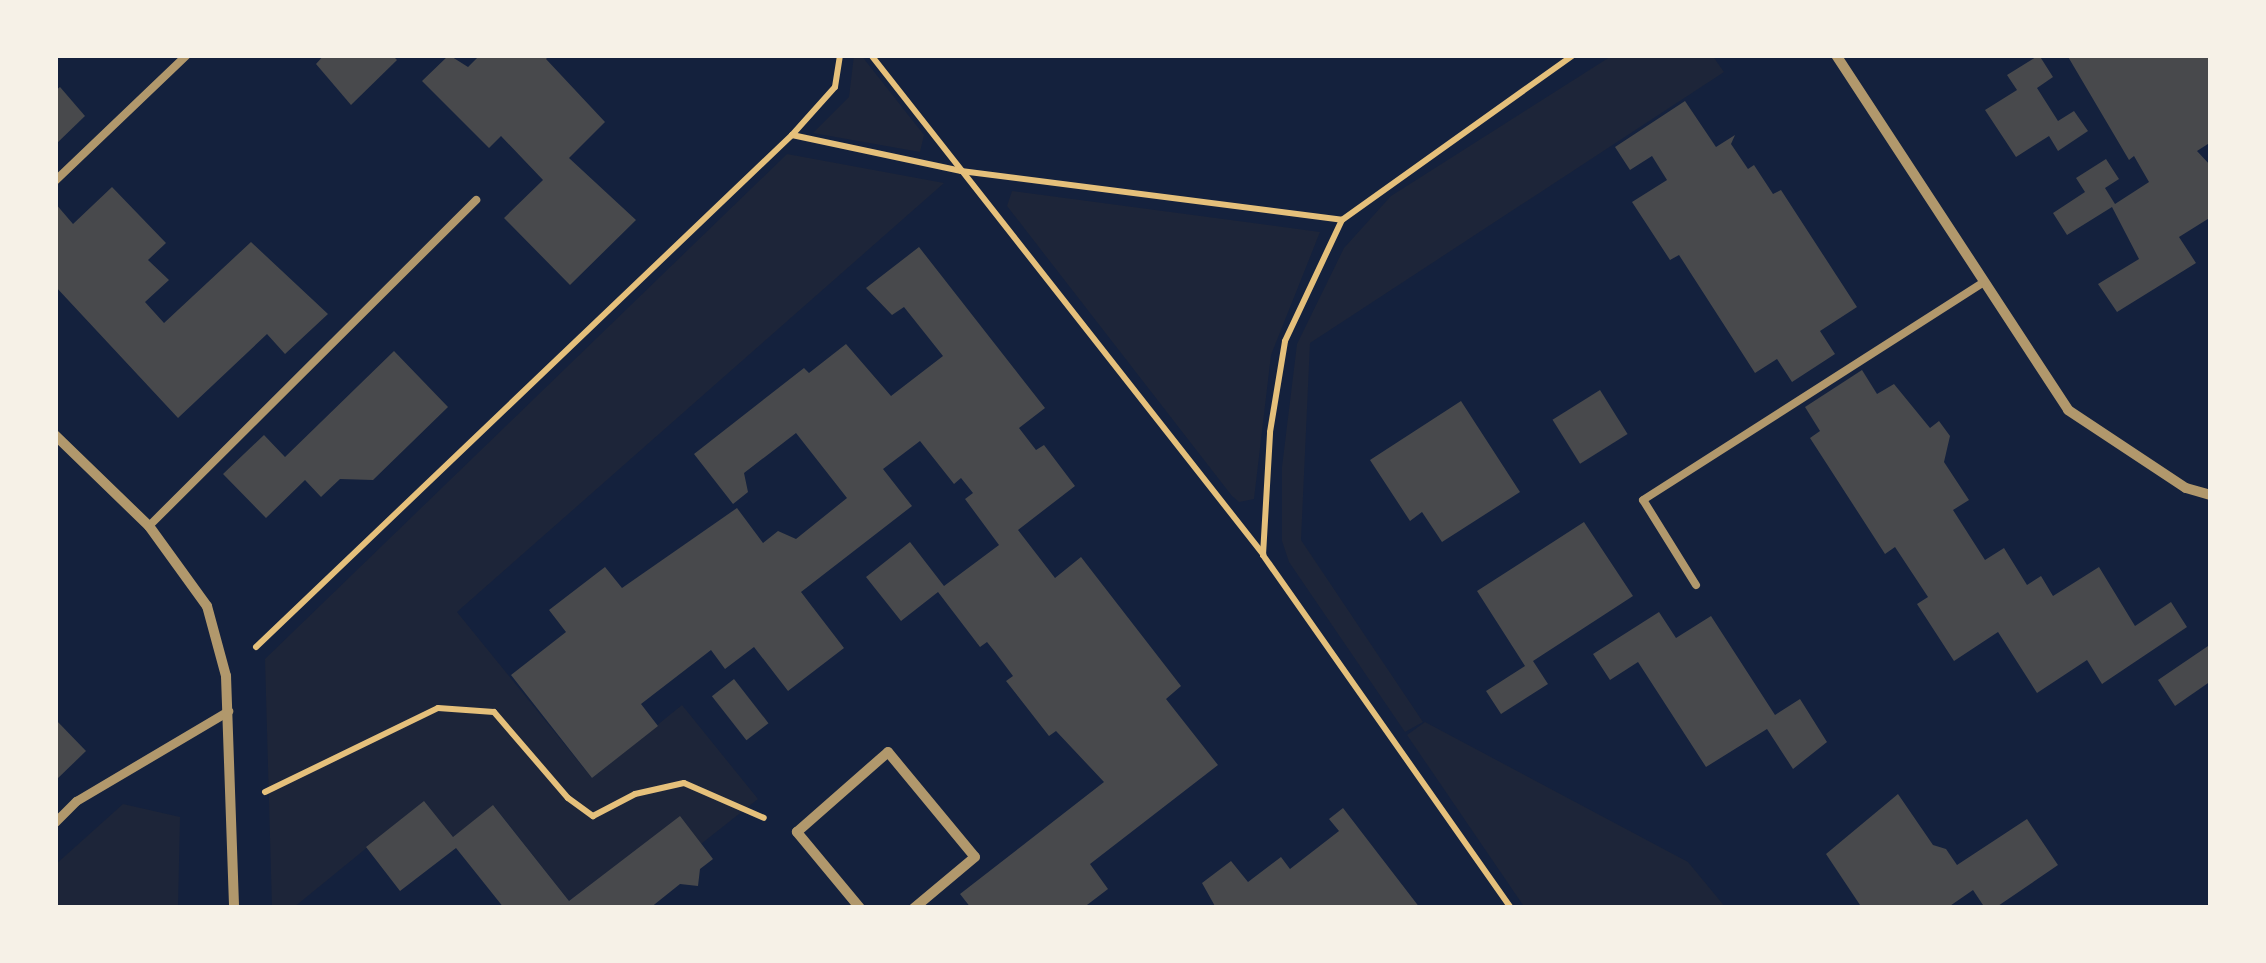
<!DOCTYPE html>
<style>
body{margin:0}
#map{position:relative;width:2266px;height:963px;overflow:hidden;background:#14213d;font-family:"Roboto Serif",serif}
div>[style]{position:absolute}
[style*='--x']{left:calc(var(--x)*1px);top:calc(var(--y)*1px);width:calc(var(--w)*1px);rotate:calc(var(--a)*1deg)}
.green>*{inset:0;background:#1d2539}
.building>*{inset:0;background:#48494c;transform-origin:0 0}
.path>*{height:6px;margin:-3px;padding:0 3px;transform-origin:3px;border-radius:3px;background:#e5c07b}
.service>*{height:8px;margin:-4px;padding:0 4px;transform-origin:4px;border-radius:4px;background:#b1986c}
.pedestrian>*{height:9px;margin:-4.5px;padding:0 4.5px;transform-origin:4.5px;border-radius:4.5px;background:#b1986c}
.minor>*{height:10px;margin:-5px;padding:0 5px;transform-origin:5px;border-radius:5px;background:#b1986c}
span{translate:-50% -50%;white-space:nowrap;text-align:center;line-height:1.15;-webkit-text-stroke:10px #f6f1e7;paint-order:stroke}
.frame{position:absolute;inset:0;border:58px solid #f6f1e7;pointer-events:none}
</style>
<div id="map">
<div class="green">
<i style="clip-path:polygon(854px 55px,861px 55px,924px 135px,920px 152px,813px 133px,849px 97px)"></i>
<i style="clip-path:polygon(1613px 55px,1712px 55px,1724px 72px,1310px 343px,1301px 540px,1423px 722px,1405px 732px,1289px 562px,1282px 541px,1282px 467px,1297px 344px,1344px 248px,1391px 196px)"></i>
<i style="clip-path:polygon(787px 154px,944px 183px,457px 612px,592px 778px,682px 705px,758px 799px,701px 844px,569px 901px,494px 806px,453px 837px,423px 802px,293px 908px,272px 908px,265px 659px)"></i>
<i style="clip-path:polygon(1012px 191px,1320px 232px,1271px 355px,1254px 499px,1239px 502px,1232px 496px,1007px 206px)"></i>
<i style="clip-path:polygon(1425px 722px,1688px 862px,1726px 908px,1525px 908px,1407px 735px)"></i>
<i style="clip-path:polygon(123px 804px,180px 817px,178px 908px,55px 908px,55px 865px)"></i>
</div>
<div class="building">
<i style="clip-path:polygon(324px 55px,392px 55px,397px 60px,351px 105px,316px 64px)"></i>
<i style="clip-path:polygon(449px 55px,468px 67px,480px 55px,550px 55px,546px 59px,605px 122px,569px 158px,636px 220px,570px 285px,504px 218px,543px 180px,501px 136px,489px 148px,422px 81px)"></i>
<i style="clip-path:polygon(2039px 55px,2053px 77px,2037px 88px,2058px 121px,2074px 111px,2088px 131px,2058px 151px,2049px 136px,2016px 157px,1985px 110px,2017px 90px,2007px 75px)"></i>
<i style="clip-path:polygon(2067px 55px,2207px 55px,2211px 61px,2211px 142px,2197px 151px,2211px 166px,2211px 217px,2179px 237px,2196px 263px,2117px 312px,2098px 284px,2139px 259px,2112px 207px,2067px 235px,2053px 213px,2085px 192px,2076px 178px,2106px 159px,2119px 179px,2105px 188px,2115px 204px,2149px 182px,2134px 156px,2129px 160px)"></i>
<i style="clip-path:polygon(60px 87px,85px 116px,55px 145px,55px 91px)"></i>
<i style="clip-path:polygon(1685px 101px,1716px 147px,1735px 135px,1731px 144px,1748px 169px,1754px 165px,1773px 194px,1781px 190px,1857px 307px,1820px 331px,1835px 354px,1792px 382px,1777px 359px,1755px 373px,1679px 255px,1670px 260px,1632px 202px,1667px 180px,1652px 156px,1630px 170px,1615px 147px)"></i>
<i style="clip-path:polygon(112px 187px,166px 243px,148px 260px,169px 280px,145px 302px,164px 323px,251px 242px,328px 314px,285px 354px,267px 334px,178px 418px,55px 286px,55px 203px,73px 224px)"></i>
<i style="clip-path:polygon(919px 247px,1045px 408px,1019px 428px,1036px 450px,1044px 445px,1075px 486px,1018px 530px,1055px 578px,1081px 557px,1181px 686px,1166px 699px,1218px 765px,1090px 864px,1108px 889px,1083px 908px,971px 908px,960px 894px,1104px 782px,1056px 731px,1049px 736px,1006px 681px,1013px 676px,995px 652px,987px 642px,980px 647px,938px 592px,901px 621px,866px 577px,910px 542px,944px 586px,999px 545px,965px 499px,973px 493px,961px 478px,954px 484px,920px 441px,883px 469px,912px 506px,801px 592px,844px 648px,788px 691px,754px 647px,725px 669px,711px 650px,641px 704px,658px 726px,592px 778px,511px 675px,566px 632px,549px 610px,605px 567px,622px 588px,737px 508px,763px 543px,778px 531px,796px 539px,847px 498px,796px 433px,744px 473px,748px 492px,733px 504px,694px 454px,804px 368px,809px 373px,846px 344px,891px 396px,943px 356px,904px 307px,892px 315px,866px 288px)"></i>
<i style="clip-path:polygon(394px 351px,448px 407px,373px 480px,340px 479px,321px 497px,305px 480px,266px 518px,223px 474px,264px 435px,285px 457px)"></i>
<i style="clip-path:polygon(1862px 370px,1877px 394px,1894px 384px,1930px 428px,1939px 421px,1950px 436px,1944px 462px,1969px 500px,1953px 510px,1985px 560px,2004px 548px,2027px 585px,2041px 576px,2053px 596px,2099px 567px,2135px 626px,2171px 602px,2187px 627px,2102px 684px,2087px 660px,2037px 693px,1998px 632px,1954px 661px,1917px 604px,1928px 597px,1895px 547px,1885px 554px,1810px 438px,1820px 431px,1805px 407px)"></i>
<i style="left:1600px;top:390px;width:52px;height:56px;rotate:58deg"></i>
<i style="clip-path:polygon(1461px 401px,1520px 492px,1442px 542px,1422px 512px,1410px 521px,1370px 460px)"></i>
<i style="clip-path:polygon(1584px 522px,1633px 596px,1533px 661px,1548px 684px,1501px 714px,1486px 691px,1525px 666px,1477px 591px)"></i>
<i style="clip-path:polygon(1659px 612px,1676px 638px,1711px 616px,1775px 715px,1800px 699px,1827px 742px,1793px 769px,1767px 729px,1706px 767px,1638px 662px,1610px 680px,1593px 654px)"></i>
<i style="clip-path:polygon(2211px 644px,2211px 681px,2175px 706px,2158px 680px)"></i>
<i style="left:734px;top:679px;width:56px;height:28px;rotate:52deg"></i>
<i style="clip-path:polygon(55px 719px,86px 751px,55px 781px)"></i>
<i style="clip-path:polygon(1898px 794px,1933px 845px,1946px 849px,1957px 865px,2027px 819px,2058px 865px,1995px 908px,1985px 908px,1973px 890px,1947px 908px,1862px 908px,1826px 854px)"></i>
<i style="clip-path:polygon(424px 801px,453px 837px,493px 805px,569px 901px,680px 816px,713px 859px,700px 869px,698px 886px,680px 884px,650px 908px,504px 908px,456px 848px,400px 891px,366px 847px)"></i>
<i style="clip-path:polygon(1343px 808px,1420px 908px,1216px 908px,1202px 883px,1231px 861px,1248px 882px,1281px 857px,1290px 869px,1339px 831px,1329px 819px)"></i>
</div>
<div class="path">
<i style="--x:871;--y:55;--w:635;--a:51.85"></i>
<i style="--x:792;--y:135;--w:64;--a:-48.1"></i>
<i style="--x:835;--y:87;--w:32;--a:-81"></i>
<i style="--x:256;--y:647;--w:741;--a:-43.69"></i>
<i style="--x:792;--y:135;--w:173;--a:12"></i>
<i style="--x:961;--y:171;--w:384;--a:7.3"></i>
<i style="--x:265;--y:792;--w:192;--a:-25.9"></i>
<i style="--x:438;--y:708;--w:56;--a:4.1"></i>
<i style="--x:494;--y:712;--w:113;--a:49.3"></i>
<i style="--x:568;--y:798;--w:31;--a:36"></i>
<i style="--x:593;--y:816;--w:47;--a:-27.6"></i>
<i style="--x:635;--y:794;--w:50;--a:-12.7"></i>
<i style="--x:684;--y:783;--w:87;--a:23.6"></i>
<i style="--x:1511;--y:908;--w:431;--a:-125.1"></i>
<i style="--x:1263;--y:555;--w:123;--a:-86.7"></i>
<i style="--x:1270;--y:432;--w:92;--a:-80.6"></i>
<i style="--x:1285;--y:341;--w:134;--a:-64.8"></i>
<i style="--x:1342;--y:220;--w:284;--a:-35.5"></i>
</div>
<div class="service">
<i style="--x:55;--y:181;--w:182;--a:-43.7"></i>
<i style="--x:149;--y:526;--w:462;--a:-44.9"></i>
<i style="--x:1696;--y:585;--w:100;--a:-121.9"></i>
<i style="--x:1643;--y:500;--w:405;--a:-32.6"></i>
</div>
<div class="pedestrian">
<i style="--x:55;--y:822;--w:30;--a:-45"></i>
<i style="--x:76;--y:801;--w:177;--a:-30.6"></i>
</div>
<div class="minor">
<i style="--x:1836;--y:55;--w:424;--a:56.8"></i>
<i style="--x:2068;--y:410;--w:141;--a:33.5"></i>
<i style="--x:2186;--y:488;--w:26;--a:16"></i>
<i style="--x:55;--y:435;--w:131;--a:44.1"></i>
<i style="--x:149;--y:526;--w:99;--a:54.1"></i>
<i style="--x:207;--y:606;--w:73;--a:74.8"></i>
<i style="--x:226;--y:676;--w:232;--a:88"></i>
<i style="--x:860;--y:908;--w:99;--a:-129.7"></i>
<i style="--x:797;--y:832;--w:121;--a:-41.3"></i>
<i style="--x:888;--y:752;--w:136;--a:50.4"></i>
<i style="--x:975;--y:857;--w:80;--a:140.1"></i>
</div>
<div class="frame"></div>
</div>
